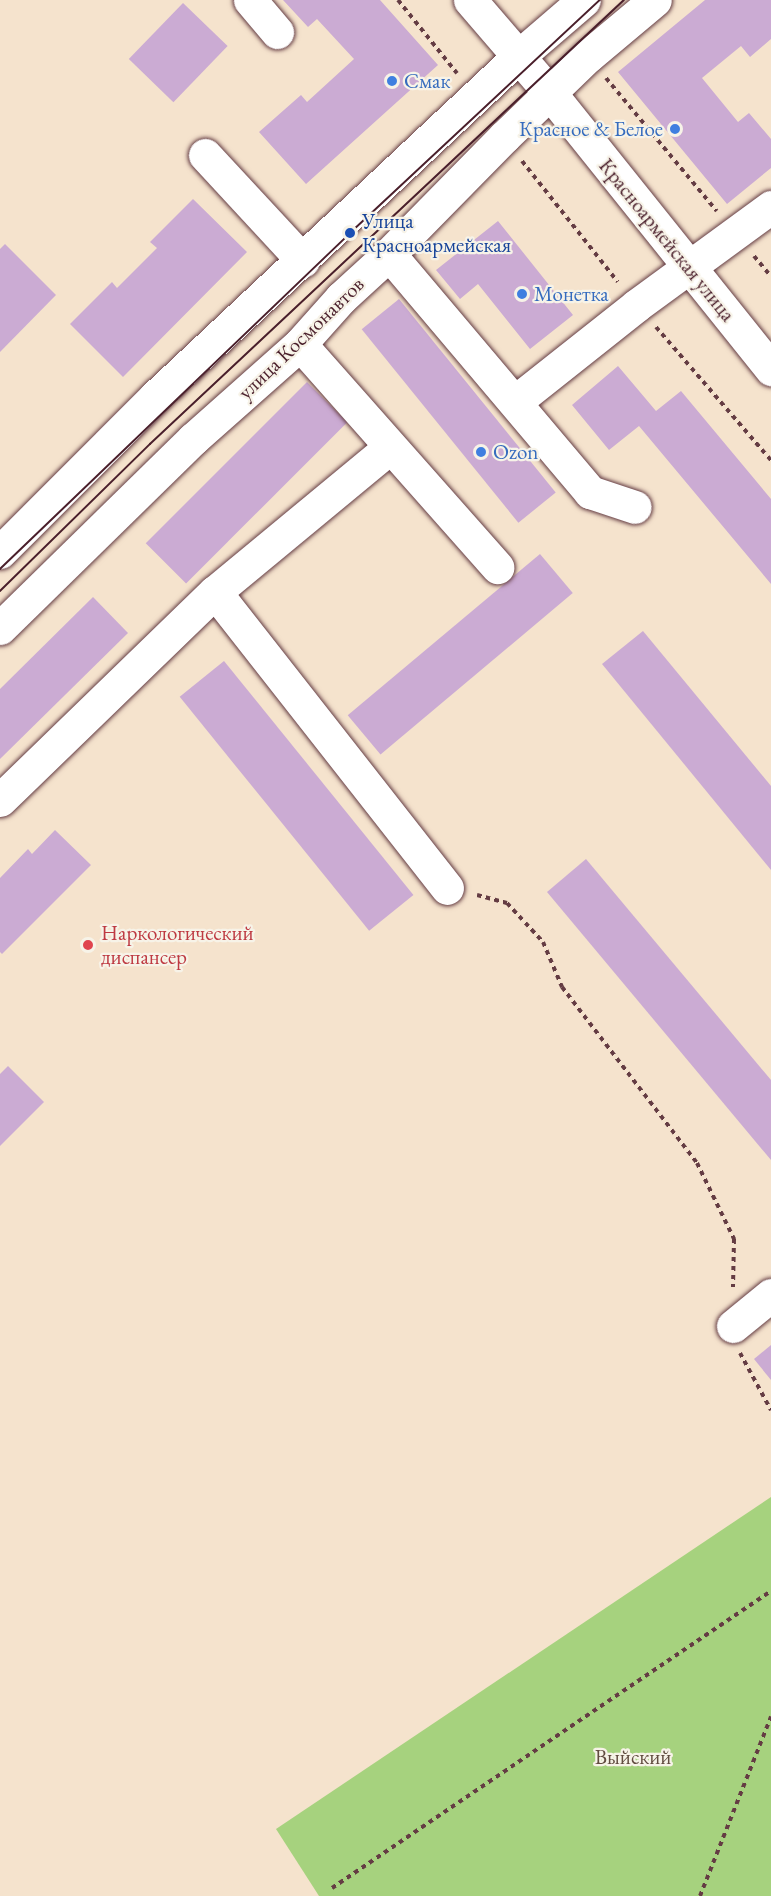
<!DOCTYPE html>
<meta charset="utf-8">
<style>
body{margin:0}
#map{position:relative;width:771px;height:1896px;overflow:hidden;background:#f5e3cd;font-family:"EB Garamond",serif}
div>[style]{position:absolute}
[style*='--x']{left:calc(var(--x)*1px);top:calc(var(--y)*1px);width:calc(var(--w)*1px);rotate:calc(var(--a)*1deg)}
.green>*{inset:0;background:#a6d27e}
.building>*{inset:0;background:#cbabd3;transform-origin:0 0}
.path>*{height:4px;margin-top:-2px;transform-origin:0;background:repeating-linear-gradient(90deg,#643c43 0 4.5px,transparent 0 9px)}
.roads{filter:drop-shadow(0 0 2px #643c43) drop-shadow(0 0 2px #643c43)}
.minor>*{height:33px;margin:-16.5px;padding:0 16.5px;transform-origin:16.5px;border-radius:16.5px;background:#fff}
.major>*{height:33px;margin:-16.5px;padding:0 16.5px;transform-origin:16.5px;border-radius:16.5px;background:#fff}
.tram>*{height:1.5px;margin:-0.75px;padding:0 0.75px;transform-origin:0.75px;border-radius:0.75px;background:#4a1f2b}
.dots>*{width:16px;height:16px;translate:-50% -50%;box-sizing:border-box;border:3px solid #f7f3e8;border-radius:50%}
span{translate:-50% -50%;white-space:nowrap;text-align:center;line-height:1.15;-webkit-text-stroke:4.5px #f7f3e8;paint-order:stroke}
.shop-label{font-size:21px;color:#366cbe}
.left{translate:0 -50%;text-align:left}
.right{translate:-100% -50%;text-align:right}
.transit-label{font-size:21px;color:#164399}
.street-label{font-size:21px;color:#4a1f2b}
.health-label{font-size:21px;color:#be3a42}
.park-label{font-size:21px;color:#614c40}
</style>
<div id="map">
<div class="green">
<i style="clip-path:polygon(771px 1497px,771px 1896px,319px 1896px,276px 1829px)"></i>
</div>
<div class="building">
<i style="clip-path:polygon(283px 0,380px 0,438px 65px,306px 184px,259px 132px,301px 95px,307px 102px,354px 59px,317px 19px,308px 27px)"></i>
<i style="clip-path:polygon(705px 0,771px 0,771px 39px,750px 57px,741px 46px,702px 78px,738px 122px,749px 113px,771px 139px,771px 168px,727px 204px,618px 72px)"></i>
<i style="left:183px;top:3px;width:62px;height:78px;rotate:44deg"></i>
<i style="clip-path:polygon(193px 199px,247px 252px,123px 377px,70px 324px,112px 282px,117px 288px,157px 248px,150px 242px)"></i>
<i style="clip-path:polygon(498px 221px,573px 315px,530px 349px,478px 284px,460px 299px,436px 270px)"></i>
<i style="clip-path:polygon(5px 244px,56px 295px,0 352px,0 249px)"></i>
<i style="left:399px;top:299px;width:249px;height:48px;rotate:51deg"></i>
<i style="clip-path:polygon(618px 366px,656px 411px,681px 391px,771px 499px,771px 584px,639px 426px,609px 450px,572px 405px)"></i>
<i style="left:307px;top:382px;width:57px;height:228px;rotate:45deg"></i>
<i style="left:540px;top:554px;width:51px;height:251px;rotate:50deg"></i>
<i style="clip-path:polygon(93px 597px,128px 633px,0 759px,0 689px)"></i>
<i style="clip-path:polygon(643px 631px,771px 786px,771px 870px,602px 664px)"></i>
<i style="left:224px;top:661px;width:301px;height:57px;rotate:51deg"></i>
<i style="clip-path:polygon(55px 830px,91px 865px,2px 954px,0 952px,0 878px,28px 849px,32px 854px)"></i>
<i style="clip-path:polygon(586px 859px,771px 1080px,771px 1160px,547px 892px)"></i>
<i style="clip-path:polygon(8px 1066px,44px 1102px,0 1146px,0 1074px)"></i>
<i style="clip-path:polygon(771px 1345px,771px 1380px,754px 1359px)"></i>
</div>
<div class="path">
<i style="--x:398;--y:0;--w:94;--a:51.1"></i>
<i style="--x:606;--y:78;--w:173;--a:50.2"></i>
<i style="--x:522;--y:161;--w:154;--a:51.6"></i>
<i style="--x:754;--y:256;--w:26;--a:50"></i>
<i style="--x:656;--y:327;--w:176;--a:49.2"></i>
<i style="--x:477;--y:895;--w:31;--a:15"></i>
<i style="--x:507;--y:903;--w:53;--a:47.3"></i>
<i style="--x:543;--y:942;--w:49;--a:67.1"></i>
<i style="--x:562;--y:987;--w:222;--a:52.5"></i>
<i style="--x:697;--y:1163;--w:85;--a:64"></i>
<i style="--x:734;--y:1239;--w:48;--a:91.2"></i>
<i style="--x:740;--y:1353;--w:65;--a:61.5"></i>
<i style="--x:332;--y:1888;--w:530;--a:-34.08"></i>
<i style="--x:700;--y:1896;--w:193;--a:-68.4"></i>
</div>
<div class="roads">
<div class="minor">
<i style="--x:250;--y:0;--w:42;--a:49.8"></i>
<i style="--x:470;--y:0;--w:123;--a:49.3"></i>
<i style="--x:550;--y:93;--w:354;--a:51.3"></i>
<i style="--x:205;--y:155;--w:144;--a:47.2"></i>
<i style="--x:389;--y:254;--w:312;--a:49.8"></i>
<i style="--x:590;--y:492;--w:47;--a:18.4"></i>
<i style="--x:300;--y:344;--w:298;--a:48.5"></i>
<i style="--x:516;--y:401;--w:154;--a:-38.4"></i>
<i style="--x:637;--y:305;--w:166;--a:-36.2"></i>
<i style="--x:215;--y:592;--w:376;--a:51.9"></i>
<i style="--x:0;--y:800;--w:299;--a:-44.1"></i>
<i style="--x:215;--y:592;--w:227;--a:-39.6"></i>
<i style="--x:733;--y:1326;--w:49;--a:-39.2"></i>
</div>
<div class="major">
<i style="--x:0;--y:552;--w:219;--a:-45"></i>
<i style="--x:155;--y:397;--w:500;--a:-43.14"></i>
<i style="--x:520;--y:55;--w:84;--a:-40.7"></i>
<i style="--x:0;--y:628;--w:270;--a:-44.4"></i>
<i style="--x:193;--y:439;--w:143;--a:-41.6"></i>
<i style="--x:300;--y:344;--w:62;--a:-48.3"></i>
<i style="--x:341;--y:298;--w:65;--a:-42.5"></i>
<i style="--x:389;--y:254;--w:164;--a:-45.5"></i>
<i style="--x:504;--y:137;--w:117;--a:-44"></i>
<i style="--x:588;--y:56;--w:87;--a:-39.9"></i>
</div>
</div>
<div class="tram">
<i style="--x:0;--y:569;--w:485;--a:-43.8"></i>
<i style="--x:350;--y:233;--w:342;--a:-43"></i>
<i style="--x:0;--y:591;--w:210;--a:-44.4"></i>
<i style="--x:150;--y:444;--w:649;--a:-43.13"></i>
</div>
<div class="dots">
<i style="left:392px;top:81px;background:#3f7fe0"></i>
<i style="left:675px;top:129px;background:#3f7fe0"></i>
<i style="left:350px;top:233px;background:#1a4fb4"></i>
<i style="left:522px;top:294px;background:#3f7fe0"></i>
<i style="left:481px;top:452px;background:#3f7fe0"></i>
<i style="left:88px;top:945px;background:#e0444e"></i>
</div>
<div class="shop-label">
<span class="left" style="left:404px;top:81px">Смак</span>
<span class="right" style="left:663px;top:129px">Красное &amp; Белое</span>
<span class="left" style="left:534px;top:294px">Монетка</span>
<span class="left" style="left:493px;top:452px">Ozon</span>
</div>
<div class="transit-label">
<span class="left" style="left:362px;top:233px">Улица<br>Красноармейская</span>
</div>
<div class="street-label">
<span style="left:667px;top:240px;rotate:51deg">Красноармейская улица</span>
<span style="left:301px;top:338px;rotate:-44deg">улица Космонавтов</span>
</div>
<div class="health-label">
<span class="left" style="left:101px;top:945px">Наркологический<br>диспансер</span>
</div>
<div class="park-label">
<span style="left:633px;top:1757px">Выйский</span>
</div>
</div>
